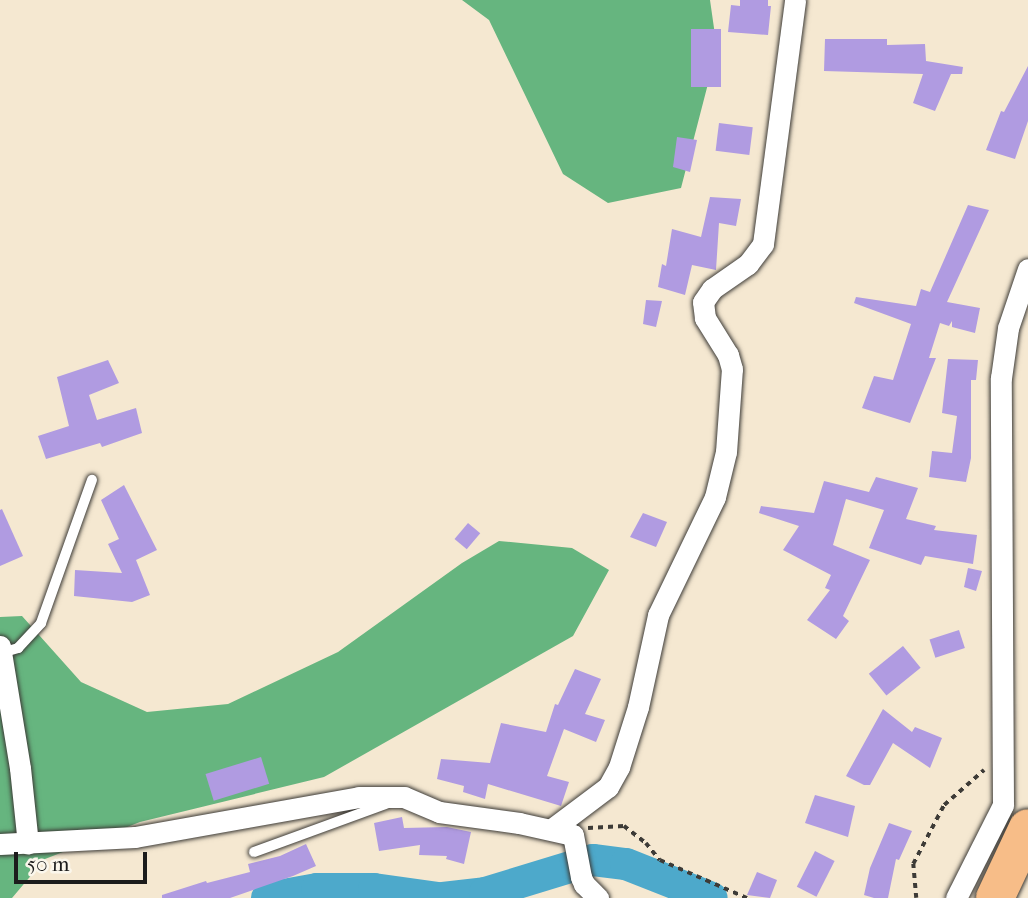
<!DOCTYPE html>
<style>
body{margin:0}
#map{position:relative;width:1028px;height:898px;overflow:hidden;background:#f5e8d1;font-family:"IM FELL French Canon",serif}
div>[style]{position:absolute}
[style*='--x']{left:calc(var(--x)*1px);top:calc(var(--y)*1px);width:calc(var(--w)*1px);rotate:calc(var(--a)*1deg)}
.forest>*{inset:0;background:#66b57f}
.river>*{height:32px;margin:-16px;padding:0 16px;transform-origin:16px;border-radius:16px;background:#4da9cb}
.building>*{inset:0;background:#b09be1;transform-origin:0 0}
.path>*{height:3.5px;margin-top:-1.75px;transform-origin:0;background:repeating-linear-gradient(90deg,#3d3b37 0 5px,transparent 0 10px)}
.roads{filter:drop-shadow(0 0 2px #3d3b37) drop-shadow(0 0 2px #3d3b37)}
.lane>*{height:10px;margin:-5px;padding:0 5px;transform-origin:5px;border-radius:5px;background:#fff}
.street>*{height:21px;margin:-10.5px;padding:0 10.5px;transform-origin:10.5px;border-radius:10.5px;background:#fff}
.highway>*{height:38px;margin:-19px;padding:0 19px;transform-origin:19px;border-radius:19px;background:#f7bd88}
span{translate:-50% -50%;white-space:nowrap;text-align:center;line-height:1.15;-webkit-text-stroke:5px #fbf7ec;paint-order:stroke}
.scale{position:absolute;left:14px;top:852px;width:133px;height:32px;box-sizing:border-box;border:4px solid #1c1c1c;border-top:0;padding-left:9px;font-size:21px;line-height:24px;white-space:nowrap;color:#1c1c1c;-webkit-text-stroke:5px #fbf7ec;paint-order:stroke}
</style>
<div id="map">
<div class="forest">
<i style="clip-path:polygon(462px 0,710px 0,717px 49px,681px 188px,608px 203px,563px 174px,489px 20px)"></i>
<i style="clip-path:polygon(499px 541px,572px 548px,609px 570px,573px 636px,324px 777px,140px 822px,45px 859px,12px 898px,0 898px,0 617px,22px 616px,81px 682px,147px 712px,228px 704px,338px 652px,462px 563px)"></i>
</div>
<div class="river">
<i style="--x:267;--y:898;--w:51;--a:-10.2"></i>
<i style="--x:317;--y:889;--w:57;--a:0"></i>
<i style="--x:374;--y:889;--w:65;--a:8"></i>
<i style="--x:443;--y:898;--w:42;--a:-6.8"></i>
<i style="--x:485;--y:893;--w:113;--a:-17"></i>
<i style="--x:593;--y:860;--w:33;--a:7"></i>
<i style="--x:626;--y:864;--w:92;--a:21.6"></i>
</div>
<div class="building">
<i style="clip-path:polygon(740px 0,768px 0,768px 6px,771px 6px,768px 35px,728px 32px,731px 5px,740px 6px)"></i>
<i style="left:691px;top:29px;width:30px;height:58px"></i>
<i style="clip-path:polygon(825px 39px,887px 39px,887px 45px,925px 44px,926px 61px,963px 67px,962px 74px,951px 74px,935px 111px,913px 103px,923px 74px,824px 71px)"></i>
<i style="clip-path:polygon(1028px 66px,1028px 121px,1015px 159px,986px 150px,1001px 111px,1004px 112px)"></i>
<i style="left:719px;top:123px;width:34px;height:28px;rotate:7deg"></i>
<i style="clip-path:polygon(677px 137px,697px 140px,690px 172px,673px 167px)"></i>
<i style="clip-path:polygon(710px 197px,741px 199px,736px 226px,719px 223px,716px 270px,692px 265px,685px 295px,658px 287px,662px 264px,666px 266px,672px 229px,701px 237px)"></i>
<i style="clip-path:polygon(968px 205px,989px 210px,947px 302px,980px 308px,975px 333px,952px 327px,952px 321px,949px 326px,940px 323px,929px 358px,936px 358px,910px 423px,862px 408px,874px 376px,893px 380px,911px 324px,854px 303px,856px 297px,916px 306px,921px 289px,930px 292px)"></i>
<i style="clip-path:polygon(646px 300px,662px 301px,656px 327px,643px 324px)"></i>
<i style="clip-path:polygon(948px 359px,978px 360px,976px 380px,971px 380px,971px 458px,966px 482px,929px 477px,932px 451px,952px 453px,957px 416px,942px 413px)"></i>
<i style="clip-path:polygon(108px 360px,119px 383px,89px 395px,97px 420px,136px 408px,142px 433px,102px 447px,100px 443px,46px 459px,38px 436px,69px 426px,57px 377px)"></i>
<i style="clip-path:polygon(876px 477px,918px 488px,906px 519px,936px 526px,934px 530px,977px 535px,973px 564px,925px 556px,921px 565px,869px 548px,884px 510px,846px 499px,833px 545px,870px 560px,843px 616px,849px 621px,836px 639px,807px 620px,830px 590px,825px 588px,831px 575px,783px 550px,799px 526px,759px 513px,761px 506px,814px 513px,824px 481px,869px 492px)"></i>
<i style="clip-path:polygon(124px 485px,157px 550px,136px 560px,150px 595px,132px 602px,74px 596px,75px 570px,122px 573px,108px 544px,119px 539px,101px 500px)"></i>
<i style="clip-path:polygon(2px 509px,23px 556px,0 566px,0 510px)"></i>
<i style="clip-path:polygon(643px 513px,667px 522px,656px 547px,630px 537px)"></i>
<i style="left:468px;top:523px;width:16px;height:21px;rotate:40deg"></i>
<i style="clip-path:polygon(968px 568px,982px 571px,976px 591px,964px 587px)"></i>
<i style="left:959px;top:630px;width:19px;height:31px;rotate:72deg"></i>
<i style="left:903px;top:646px;width:28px;height:44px;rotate:51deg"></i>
<i style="clip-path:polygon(575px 669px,601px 679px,585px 714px,605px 720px,596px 742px,564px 729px,547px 776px,569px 782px,561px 806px,488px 784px,485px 799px,463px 792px,464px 786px,437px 779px,441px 759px,490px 763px,501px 723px,546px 732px,555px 704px,558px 705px)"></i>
<i style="clip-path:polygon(883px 709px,912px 732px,915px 727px,942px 738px,930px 768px,893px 743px,870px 785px,864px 785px,846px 776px)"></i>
<i style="left:261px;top:757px;width:28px;height:58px;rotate:73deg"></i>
<i style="clip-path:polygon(815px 795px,855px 806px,848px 837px,805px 823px)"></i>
<i style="clip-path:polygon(402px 817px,404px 828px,447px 827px,471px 832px,464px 864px,446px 859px,447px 856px,419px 855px,420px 845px,379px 851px,374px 823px)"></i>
<i style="clip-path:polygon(889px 823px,912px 831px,899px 860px,896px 859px,888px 898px,874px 898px,864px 895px,870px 868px)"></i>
<i style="clip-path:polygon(306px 844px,316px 866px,293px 876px,230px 898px,162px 898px,162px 895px,206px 881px,207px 883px,250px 872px,248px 864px,280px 856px)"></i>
<i style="left:815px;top:851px;width:22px;height:40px;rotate:27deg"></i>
<i style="clip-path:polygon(757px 872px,777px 880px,770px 898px,747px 895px)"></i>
</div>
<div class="path">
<i style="--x:588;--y:828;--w:36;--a:-3"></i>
<i style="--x:624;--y:826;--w:28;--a:38"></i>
<i style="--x:646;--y:843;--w:22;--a:51"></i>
<i style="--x:660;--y:860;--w:95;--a:23.6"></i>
<i style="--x:916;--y:898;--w:34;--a:-95"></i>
<i style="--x:913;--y:864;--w:67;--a:-62.3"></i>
<i style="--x:944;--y:805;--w:53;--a:-41.2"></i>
</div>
<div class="roads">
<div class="lane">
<i style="--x:1;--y:653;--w:18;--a:-16"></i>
<i style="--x:18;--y:648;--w:34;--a:-47"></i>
<i style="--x:41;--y:623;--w:152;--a:-70.4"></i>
<i style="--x:254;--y:852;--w:140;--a:-20"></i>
</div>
<div class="street">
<i style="--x:0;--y:646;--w:124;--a:80.7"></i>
<i style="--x:20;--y:768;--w:76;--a:84"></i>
<i style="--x:552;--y:829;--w:70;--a:-36.9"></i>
<i style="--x:608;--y:787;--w:23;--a:-61"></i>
<i style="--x:619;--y:767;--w:63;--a:-72.4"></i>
<i style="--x:638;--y:707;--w:94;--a:-77.7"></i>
<i style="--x:658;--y:615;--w:131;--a:-64.2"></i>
<i style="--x:715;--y:497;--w:46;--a:-76.3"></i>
<i style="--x:726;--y:452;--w:83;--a:-85.9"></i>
<i style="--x:732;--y:369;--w:15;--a:-106"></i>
<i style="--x:728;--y:355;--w:44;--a:-121.9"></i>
<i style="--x:705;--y:318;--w:16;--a:-97"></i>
<i style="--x:703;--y:302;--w:16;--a:-55"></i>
<i style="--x:712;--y:289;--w:44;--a:-34.8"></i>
<i style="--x:748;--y:264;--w:25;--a:-53"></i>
<i style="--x:763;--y:244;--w:246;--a:-82.5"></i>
<i style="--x:0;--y:844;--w:135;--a:-3"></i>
<i style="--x:135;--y:837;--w:228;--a:-10.1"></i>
<i style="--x:359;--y:797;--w:45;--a:0"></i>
<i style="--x:404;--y:797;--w:38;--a:23"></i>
<i style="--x:439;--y:812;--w:81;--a:7.8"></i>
<i style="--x:519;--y:823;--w:55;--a:12.5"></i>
<i style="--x:573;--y:835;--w:43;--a:79.2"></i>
<i style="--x:581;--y:877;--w:8;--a:67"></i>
<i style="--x:584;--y:884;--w:20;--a:45"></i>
<i style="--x:956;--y:898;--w:104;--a:-63.2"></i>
<i style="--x:1003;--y:805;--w:427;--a:-90.3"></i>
<i style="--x:1001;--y:378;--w:50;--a:-82"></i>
<i style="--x:1008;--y:328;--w:62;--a:-71.3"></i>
</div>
<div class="highway">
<i style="--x:995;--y:898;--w:77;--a:-64.8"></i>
</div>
</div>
<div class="scale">50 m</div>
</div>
